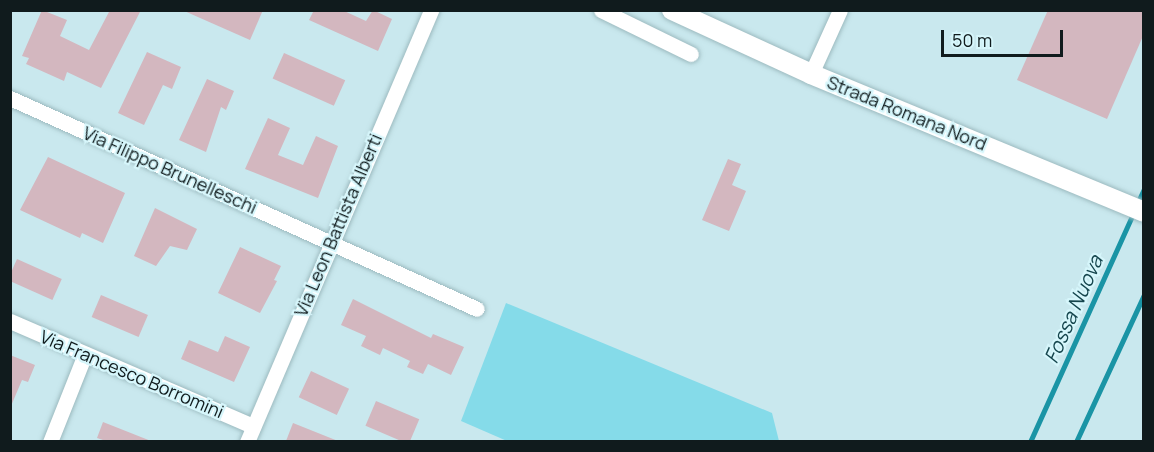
<!DOCTYPE html>
<style>
body{margin:0}
#map{position:relative;width:1154px;height:452px;overflow:hidden;background:#c9e8ee;font-family:Manrope,sans-serif}
div>[style]{position:absolute}
[style*='--x']{left:calc(var(--x)*1px);top:calc(var(--y)*1px);width:calc(var(--w)*1px);rotate:calc(var(--a)*1deg)}
.green>*{inset:0;background:#85dbe9}
.stream>*{height:4.5px;margin:-2.25px;padding:0 2.25px;transform-origin:2.25px;border-radius:2.25px;background:#1a94a5}
.building>*{inset:0;background:#d3b7bf;transform-origin:0 0}
.roads{filter:drop-shadow(0 0 2px #9cbabf) drop-shadow(0 0 2px #9cbabf)}
.minor>*{height:15px;margin:-7.5px;padding:0 7.5px;transform-origin:7.5px;border-radius:7.5px;background:#fff}
.major>*{height:20px;margin:-10px;padding:0 10px;transform-origin:10px;border-radius:10px;background:#fff}
span{translate:-50% -50%;white-space:nowrap;text-align:center;line-height:1.15;-webkit-text-stroke:4.5px #d6f6fb;paint-order:stroke}
.street-label{font-size:18px;color:#101b1d}
.water-label{font-size:20px;color:#15454d;font-style:italic}
.frame{position:absolute;inset:0;border:12px solid #101b1d;pointer-events:none}
.scale{position:absolute;left:941px;top:30px;width:122px;height:27px;box-sizing:border-box;border:3px solid #101b1d;border-top:0;padding-left:8px;font-size:18px;line-height:21px;white-space:nowrap;color:#101b1d;-webkit-text-stroke:4px #d6f6fb;paint-order:stroke}
</style>
<div id="map">
<div class="green">
<i style="clip-path:polygon(506px 303px,772px 413px,779px 441px,507px 441px,461px 421px)"></i>
</div>
<div class="stream">
<i style="--x:1137;--y:204;--w:17;--a:-65"></i>
<i style="--x:1030;--y:442;--w:250;--a:-65.7"></i>
<i style="--x:1076;--y:442;--w:162;--a:-65.2"></i>
</div>
<div class="building">
<i style="clip-path:polygon(42px 10px,67px 20px,60px 36px,89px 50px,110px 10px,141px 10px,101px 88px,67px 72px,64px 81px,26px 64px,29px 58px,22px 56px)"></i>
<i style="clip-path:polygon(182px 10px,263px 10px,250px 40px)"></i>
<i style="clip-path:polygon(314px 10px,342px 10px,366px 21px,373px 10px,392px 19px,378px 51px,309px 20px)"></i>
<i style="clip-path:polygon(1048px 10px,1143px 10px,1143px 36px,1107px 119px,1017px 80px)"></i>
<i style="clip-path:polygon(147px 52px,181px 67px,172px 89px,163px 85px,144px 125px,118px 113px)"></i>
<i style="left:284px;top:53px;width:67px;height:28px;rotate:24deg"></i>
<i style="clip-path:polygon(207px 79px,234px 91px,226px 110px,221px 107px,206px 152px,179px 140px)"></i>
<i style="clip-path:polygon(268px 118px,290px 128px,278px 155px,303px 165px,316px 136px,338px 146px,318px 198px,245px 169px)"></i>
<i style="clip-path:polygon(48px 157px,125px 193px,103px 243px,82px 233px,80px 238px,20px 210px)"></i>
<i style="clip-path:polygon(728px 159px,741px 164px,732px 185px,746px 191px,729px 231px,702px 220px)"></i>
<i style="clip-path:polygon(155px 208px,197px 229px,187px 250px,170px 246px,156px 266px,134px 256px)"></i>
<i style="clip-path:polygon(240px 247px,281px 266px,274px 280px,277px 281px,260px 313px,218px 293px)"></i>
<i style="left:17px;top:259px;width:49px;height:23px;rotate:24deg"></i>
<i style="left:101px;top:295px;width:51px;height:24px;rotate:23deg"></i>
<i style="clip-path:polygon(353px 299px,431px 338px,433px 334px,464px 347px,451px 375px,428px 364px,423px 374px,407px 367px,410px 361px,383px 348px,380px 355px,361px 346px,366px 336px,341px 325px)"></i>
<i style="clip-path:polygon(225px 336px,250px 347px,234px 382px,181px 359px,189px 340px,218px 352px)"></i>
<i style="clip-path:polygon(10px 355px,35px 365px,28px 382px,22px 380px,11px 406px)"></i>
<i style="left:311px;top:371px;width:42px;height:29px;rotate:25deg"></i>
<i style="left:376px;top:401px;width:47px;height:27px;rotate:23deg"></i>
<i style="clip-path:polygon(103px 422px,151px 441px,106px 441px,97px 438px)"></i>
<i style="clip-path:polygon(293px 423px,338px 441px,286px 441px)"></i>
</div>
<div class="roads">
<div class="minor">
<i style="--x:601;--y:10;--w:100;--a:26.1"></i>
<i style="--x:811;--y:74;--w:70;--a:-65.6"></i>
<i style="--x:10;--y:98;--w:512;--a:24.31"></i>
<i style="--x:10;--y:321;--w:265;--a:23.4"></i>
<i style="--x:50;--y:442;--w:95;--a:-68.3"></i>
<i style="--x:247;--y:442;--w:470;--a:-66.9"></i>
</div>
<div class="major">
<i style="--x:672;--y:10;--w:153;--a:24.7"></i>
<i style="--x:811;--y:74;--w:360;--a:22.5"></i>
</div>
</div>
<div class="street-label">
<span style="left:907px;top:113px;rotate:22deg">Strada Romana Nord</span>
<span style="left:170px;top:170px;rotate:24deg">Via Filippo Brunelleschi</span>
<span style="left:338px;top:225px;rotate:-67deg">Via Leon Battista Alberti</span>
<span style="left:132px;top:374px;rotate:23deg">Via Francesco Borromini</span>
</div>
<div class="water-label">
<span style="left:1073px;top:309px;rotate:-66deg">Fossa Nuova</span>
</div>
<div class="frame"></div>
<div class="scale">50 m</div>
</div>
